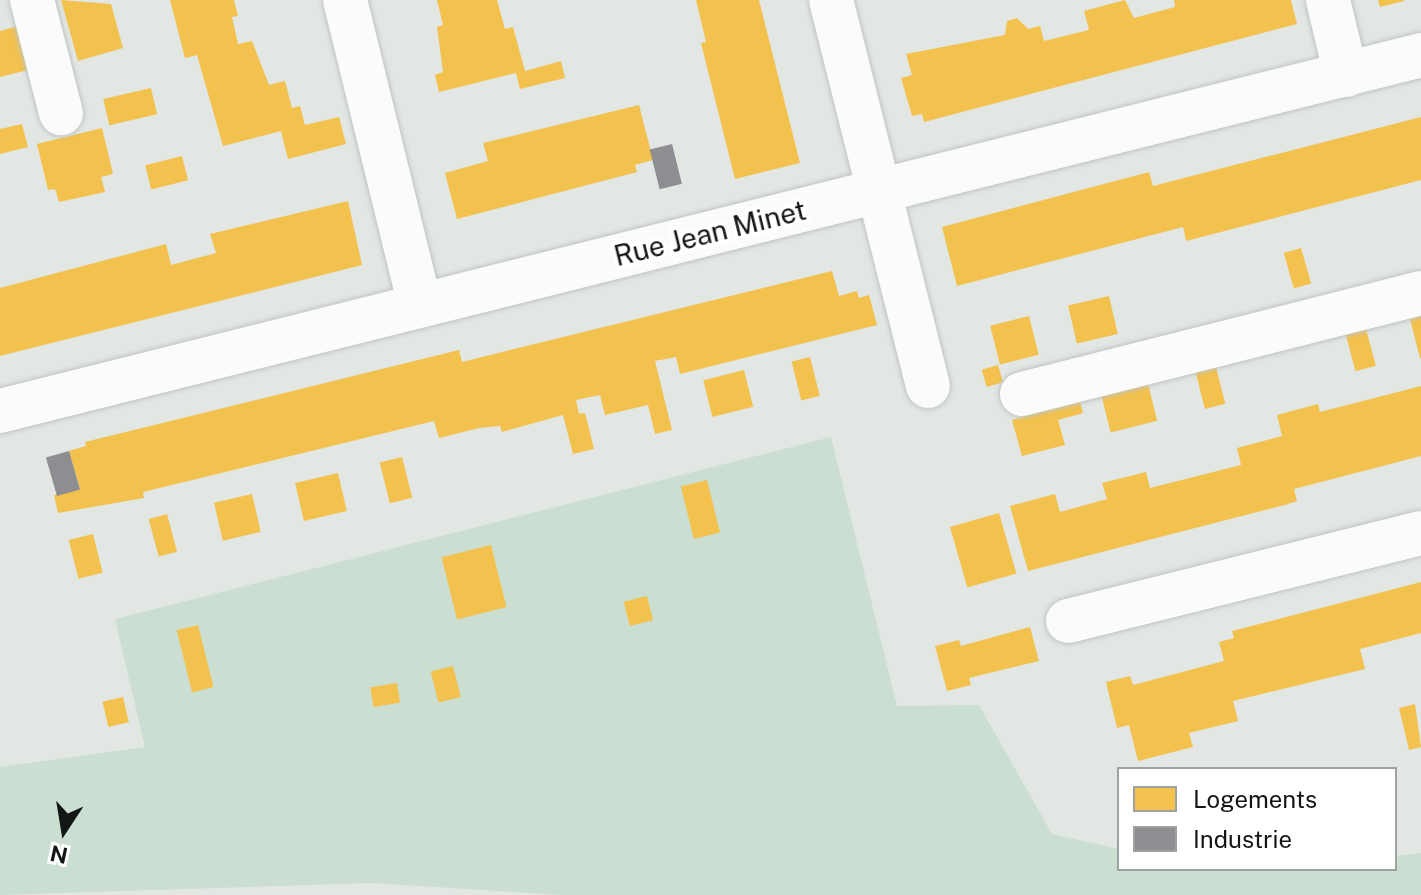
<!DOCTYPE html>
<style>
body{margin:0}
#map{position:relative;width:1421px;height:895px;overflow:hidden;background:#e2e7e4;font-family:"Public Sans",sans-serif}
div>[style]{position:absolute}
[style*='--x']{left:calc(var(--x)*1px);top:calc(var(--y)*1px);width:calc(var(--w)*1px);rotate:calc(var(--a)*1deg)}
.green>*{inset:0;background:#cadfd2}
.homes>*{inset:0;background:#f2c14e;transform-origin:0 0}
.industry>*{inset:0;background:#8d8d92;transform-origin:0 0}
.roads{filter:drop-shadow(0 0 2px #bfc4c1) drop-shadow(0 0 2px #bfc4c1)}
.minor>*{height:44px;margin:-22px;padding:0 22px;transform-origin:22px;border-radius:22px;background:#fbfbfb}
span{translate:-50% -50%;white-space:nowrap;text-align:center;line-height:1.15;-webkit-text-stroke:8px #fff;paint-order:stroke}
.street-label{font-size:28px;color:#121614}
.legend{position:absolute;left:1117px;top:767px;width:280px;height:104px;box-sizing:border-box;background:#fff;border:2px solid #a0a2a1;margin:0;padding:10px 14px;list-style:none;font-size:24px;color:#121614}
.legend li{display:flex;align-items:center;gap:16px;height:40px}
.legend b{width:40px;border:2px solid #a0a2a1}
.north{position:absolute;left:24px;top:791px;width:80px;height:80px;-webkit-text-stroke:6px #fff;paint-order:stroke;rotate:192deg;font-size:22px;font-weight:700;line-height:32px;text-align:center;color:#121614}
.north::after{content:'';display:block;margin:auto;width:28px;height:36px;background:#121614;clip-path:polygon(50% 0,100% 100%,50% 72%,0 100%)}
</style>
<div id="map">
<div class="green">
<i style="clip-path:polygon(831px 437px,897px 706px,979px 705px,1052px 834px,1119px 849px,1119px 869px,1395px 869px,1395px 856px,1421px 853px,1421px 895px,561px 895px,372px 883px,0 895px,0 767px,145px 747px,115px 619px)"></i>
</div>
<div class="homes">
<i style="clip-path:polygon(61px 0,111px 4px,123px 48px,78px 61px)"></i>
<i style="clip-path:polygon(170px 0,234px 0,238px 16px,232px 17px,238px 44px,252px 41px,269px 85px,285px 81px,292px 108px,300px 106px,305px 125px,339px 117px,346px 144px,288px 159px,281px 131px,223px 146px,197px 55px,185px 58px)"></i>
<i style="clip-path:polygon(437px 0,497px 0,505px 29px,513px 27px,525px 71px,561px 61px,565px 78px,520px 89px,516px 73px,439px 92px,435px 75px,443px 72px,437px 27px,443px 25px)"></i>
<i style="clip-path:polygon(696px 0,759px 0,800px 163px,735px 179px,701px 43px,706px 42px)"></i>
<i style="clip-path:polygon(1125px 0,1134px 18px,1175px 7px,1174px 0,1291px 0,1297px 24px,924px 122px,922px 114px,912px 116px,901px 78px,912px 75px,906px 54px,1005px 35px,1007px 21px,1017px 18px,1028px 29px,1040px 26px,1044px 41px,1089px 30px,1084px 11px)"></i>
<i style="clip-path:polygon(1378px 0,1404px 0,1404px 1px,1380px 7px)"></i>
<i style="clip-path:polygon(18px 26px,28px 70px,0 77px,0 31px)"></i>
<i style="left:151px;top:88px;width:27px;height:49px;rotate:77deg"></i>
<i style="clip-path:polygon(639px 105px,653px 160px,635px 165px,637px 172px,457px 219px,445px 173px,488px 161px,483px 143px)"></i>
<i style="clip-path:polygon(1421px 117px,1421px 180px,1186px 241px,1183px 227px,957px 286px,942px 227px,1149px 172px,1153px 186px)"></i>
<i style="clip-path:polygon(22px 124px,28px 147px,0 154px,0 129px)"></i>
<i style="clip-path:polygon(102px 128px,113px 174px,101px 177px,105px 192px,59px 202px,55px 189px,48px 190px,37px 144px)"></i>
<i style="left:182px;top:156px;width:25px;height:38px;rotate:76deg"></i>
<i style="clip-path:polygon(348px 201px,362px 265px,0 356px,0 288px,166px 244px,171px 265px,216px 253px,210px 234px)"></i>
<i style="left:1301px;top:248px;width:37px;height:18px;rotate:74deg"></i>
<i style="clip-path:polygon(832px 271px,839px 296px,857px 291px,859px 298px,869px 295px,877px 325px,680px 374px,676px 357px,655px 361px,672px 430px,655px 434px,648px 405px,605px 415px,600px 395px,576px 400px,579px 414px,585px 413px,594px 449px,573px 454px,563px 415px,502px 432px,500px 426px,479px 428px,439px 438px,434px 421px,143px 492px,144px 498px,58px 513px,54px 495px,80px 489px,69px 451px,86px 446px,85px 442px,459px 350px,462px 362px,482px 357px)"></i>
<i style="left:1109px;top:296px;width:39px;height:42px;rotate:77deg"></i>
<i style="left:1029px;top:316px;width:40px;height:40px;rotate:76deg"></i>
<i style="clip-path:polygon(1421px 316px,1421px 358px,1420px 358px,1410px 319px)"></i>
<i style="left:1366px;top:329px;width:38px;height:21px;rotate:75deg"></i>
<i style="left:810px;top:357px;width:40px;height:19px;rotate:76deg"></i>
<i style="left:998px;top:365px;width:18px;height:17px;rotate:74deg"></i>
<i style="left:1216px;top:367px;width:38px;height:21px;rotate:76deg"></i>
<i style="left:744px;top:370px;width:38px;height:42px;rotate:76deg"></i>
<i style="clip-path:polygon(1075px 383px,1083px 413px,1058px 420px,1065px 445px,1022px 456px,1012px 420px,1056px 408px,1051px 390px)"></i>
<i style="left:1148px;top:384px;width:38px;height:48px;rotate:76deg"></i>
<i style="clip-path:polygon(1421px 386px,1421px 456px,1294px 489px,1297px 501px,1285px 505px,1028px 571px,1010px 506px,1055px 494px,1060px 512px,1107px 499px,1102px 483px,1146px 472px,1150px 488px,1241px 465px,1237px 448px,1282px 436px,1277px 415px,1318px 404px,1320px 412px)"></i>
<i style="left:402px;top:457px;width:42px;height:23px;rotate:76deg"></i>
<i style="left:338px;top:473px;width:39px;height:44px;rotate:77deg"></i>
<i style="left:707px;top:480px;width:54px;height:27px;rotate:76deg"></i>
<i style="left:252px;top:494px;width:39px;height:39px;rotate:77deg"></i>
<i style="left:999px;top:513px;width:63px;height:51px;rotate:74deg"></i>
<i style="left:167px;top:514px;width:39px;height:19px;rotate:75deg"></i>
<i style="left:93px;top:534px;width:40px;height:25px;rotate:76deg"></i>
<i style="left:491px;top:545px;width:64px;height:51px;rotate:76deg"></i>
<i style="clip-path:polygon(1421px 582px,1421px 633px,1360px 649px,1365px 669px,1233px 701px,1238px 721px,1189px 733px,1193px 747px,1138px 761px,1129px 725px,1117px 728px,1106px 682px,1130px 676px,1133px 685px,1224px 661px,1219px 642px,1234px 638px,1232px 631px)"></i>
<i style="left:647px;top:596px;width:25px;height:24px;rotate:76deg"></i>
<i style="left:198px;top:625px;width:64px;height:22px;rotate:76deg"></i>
<i style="clip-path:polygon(1030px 627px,1039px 661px,969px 678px,971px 685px,947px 691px,935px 646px,959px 640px,961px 646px)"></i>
<i style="left:453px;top:666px;width:32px;height:23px;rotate:76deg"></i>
<i style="left:397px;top:683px;width:20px;height:27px;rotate:81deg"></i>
<i style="left:123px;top:697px;width:26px;height:21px;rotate:77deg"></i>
<i style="clip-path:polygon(1415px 704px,1421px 747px,1409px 750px,1399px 708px)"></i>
</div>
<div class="industry">
<i style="left:672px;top:144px;width:41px;height:23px;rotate:76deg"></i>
<i style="left:69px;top:451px;width:40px;height:24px;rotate:74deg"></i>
</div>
<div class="roads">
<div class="minor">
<i style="--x:32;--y:0;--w:117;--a:75.6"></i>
<i style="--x:345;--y:0;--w:314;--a:76.2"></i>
<i style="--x:831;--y:0;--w:398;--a:75.9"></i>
<i style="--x:1328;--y:0;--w:77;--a:76.5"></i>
<i style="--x:1022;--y:394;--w:412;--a:-14.2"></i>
<i style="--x:0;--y:411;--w:1465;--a:-14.06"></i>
<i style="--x:1068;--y:621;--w:364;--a:-14"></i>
</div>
</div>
<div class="street-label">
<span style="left:710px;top:233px;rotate:-14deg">Rue Jean Minet</span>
</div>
<ul class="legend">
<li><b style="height:22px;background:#f2c14e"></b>Logements</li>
<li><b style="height:22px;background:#8d8d92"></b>Industrie</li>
</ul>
<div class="north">N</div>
</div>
